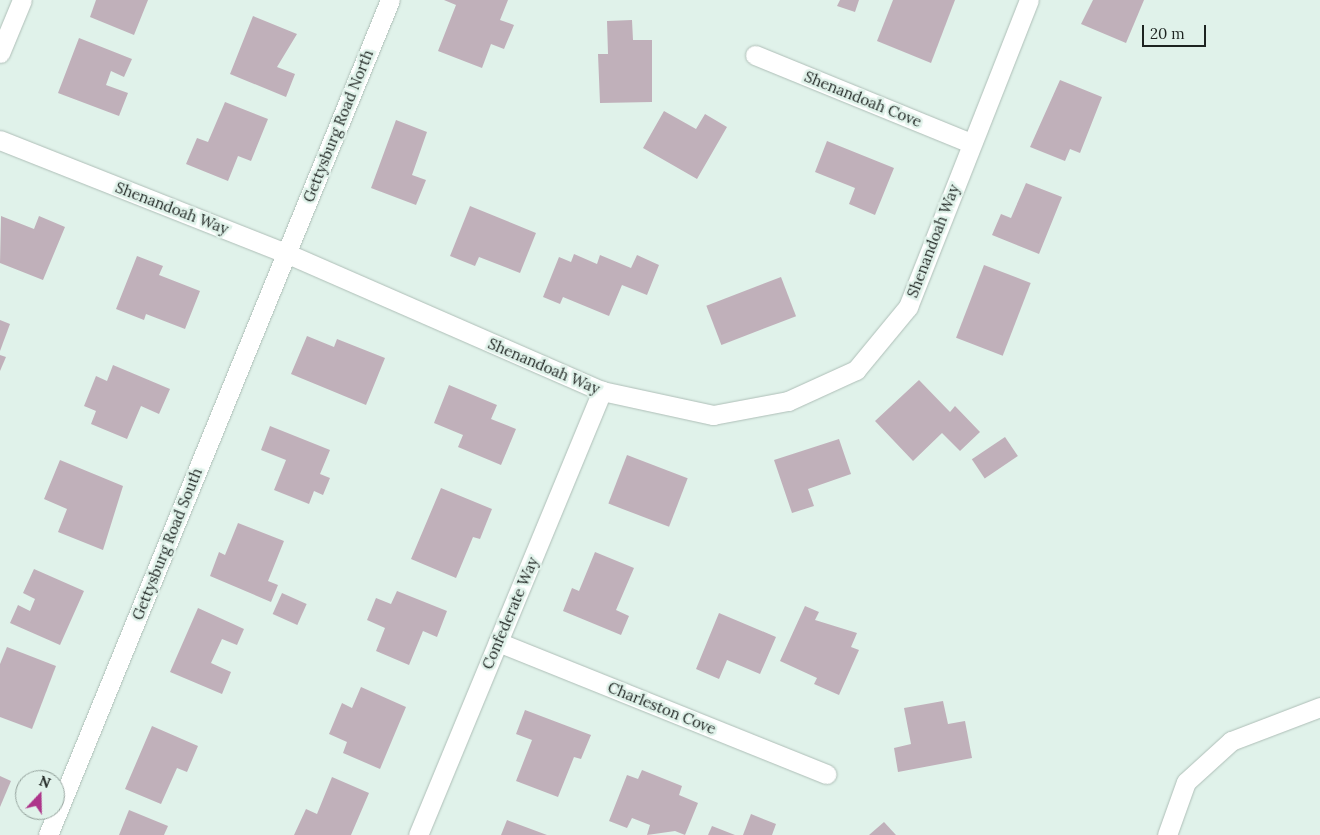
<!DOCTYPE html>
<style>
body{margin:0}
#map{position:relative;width:1320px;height:835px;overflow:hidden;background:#e0f2ea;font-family:Lora,serif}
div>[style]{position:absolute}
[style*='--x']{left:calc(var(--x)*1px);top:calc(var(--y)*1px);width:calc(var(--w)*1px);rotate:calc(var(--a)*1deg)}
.building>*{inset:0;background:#c0b0ba;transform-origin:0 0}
.roads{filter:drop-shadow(0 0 1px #aebeb7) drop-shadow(0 0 1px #aebeb7)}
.minor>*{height:19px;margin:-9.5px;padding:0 9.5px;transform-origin:9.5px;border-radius:9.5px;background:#fff}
span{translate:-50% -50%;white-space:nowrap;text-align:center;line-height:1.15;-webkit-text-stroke:5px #e0f2ea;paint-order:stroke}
.street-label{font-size:15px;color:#1e2421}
.north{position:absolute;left:15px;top:770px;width:50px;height:50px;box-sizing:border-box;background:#e0f2ea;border:1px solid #92a09a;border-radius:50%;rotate:21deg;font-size:14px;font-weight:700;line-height:20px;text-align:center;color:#1e2421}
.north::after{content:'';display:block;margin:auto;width:18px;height:22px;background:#ad358a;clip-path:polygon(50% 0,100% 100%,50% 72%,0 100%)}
.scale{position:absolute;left:1142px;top:25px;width:64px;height:22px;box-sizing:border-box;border:2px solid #1e2421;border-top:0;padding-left:6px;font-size:15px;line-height:18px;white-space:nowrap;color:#1e2421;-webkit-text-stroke:4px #e0f2ea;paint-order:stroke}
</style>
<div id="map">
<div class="building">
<i style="clip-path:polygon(96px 0,148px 0,134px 35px,90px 17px)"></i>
<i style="clip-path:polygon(444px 0,508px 0,500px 20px,514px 25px,504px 49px,491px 44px,482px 68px,438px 51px,456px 5px)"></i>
<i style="clip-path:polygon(840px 0,859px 0,855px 12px,837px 6px)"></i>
<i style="clip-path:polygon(893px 0,955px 0,931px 63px,877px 41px)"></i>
<i style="clip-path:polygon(1093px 0,1144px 0,1126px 43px,1081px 24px)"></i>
<i style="clip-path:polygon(253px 16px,297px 34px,277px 67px,295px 74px,286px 97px,230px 74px)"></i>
<i style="clip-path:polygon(632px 20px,633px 40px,652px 40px,652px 102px,600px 103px,598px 54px,608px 54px,607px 21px)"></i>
<i style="clip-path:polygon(79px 38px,132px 59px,124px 77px,111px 71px,106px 85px,128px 93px,119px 116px,58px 93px)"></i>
<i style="clip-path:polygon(1060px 80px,1102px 97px,1080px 153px,1070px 149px,1065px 161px,1030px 147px)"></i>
<i style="clip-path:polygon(225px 102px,268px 119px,251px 161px,238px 156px,228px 181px,186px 164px,197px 138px,208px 142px)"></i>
<i style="clip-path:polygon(664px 111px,696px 129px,705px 114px,727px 127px,697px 179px,643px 148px)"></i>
<i style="clip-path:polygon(396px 120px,427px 132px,412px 175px,426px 180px,416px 205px,371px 188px)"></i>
<i style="clip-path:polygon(827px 141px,894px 168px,875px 215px,849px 204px,855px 188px,815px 172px)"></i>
<i style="clip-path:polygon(1026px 183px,1062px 197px,1039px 254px,992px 235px,1001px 214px,1011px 218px)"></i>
<i style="clip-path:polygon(470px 206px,536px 233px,520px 273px,479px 257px,475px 266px,450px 256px)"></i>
<i style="clip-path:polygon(1px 216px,34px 229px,39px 216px,65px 227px,43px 280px,0 263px)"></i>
<i style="clip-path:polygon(574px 254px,597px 264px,600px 255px,631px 268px,637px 255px,659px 265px,647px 295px,622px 285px,609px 316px,563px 297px,560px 304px,543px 297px,559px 257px,571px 262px)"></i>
<i style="clip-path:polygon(137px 256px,163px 266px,159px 275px,200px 291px,185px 329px,146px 314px,144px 320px,116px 309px)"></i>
<i style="left:984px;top:265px;width:50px;height:78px;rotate:21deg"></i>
<i style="left:781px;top:277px;width:42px;height:80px;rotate:69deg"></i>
<i style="clip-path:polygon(0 320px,10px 324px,0 351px)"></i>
<i style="clip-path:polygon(307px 336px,334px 347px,337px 339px,385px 358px,366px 405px,291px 374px)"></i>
<i style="clip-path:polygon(0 355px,6px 357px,0 371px)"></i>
<i style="clip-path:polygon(113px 365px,170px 389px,159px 414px,141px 406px,127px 439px,91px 424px,96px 411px,84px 406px,96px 376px,107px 381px)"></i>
<i style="clip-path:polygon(919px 380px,950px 412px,955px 406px,980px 432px,960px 451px,942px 433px,913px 461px,875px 421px)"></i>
<i style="clip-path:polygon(449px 385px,497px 405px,491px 419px,516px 429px,501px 465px,458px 447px,463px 435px,434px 423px)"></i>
<i style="clip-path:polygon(270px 426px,330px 450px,320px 474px,330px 478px,323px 495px,314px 491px,309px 504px,274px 490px,286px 460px,261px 450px)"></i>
<i style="left:1005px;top:437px;width:23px;height:40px;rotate:56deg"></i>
<i style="clip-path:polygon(839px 439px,851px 474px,808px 489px,814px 506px,792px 513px,774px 460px)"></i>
<i style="left:627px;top:455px;width:65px;height:52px;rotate:21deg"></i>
<i style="clip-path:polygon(60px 460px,123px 486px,103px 550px,58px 532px,67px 509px,44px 499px)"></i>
<i style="clip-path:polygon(441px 488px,492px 509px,480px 539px,473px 537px,456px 578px,411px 559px)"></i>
<i style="clip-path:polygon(238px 523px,284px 541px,268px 581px,278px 585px,271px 602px,210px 576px,219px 552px,225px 555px)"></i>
<i style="clip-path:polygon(595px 552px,634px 568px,616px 610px,629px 616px,621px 635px,563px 611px,572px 588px,579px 591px)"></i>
<i style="clip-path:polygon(34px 569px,84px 591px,60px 645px,10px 623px,18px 605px,30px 611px,35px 599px,23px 593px)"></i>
<i style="clip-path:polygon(397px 591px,447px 611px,437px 637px,423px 631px,409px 665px,376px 651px,385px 628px,367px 620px,376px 598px,391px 604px)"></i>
<i style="left:282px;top:593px;width:27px;height:23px;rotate:24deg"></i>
<i style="clip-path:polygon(805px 606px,819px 612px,815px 620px,857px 633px,851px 647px,859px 650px,839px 695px,814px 684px,817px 678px,780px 661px)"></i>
<i style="clip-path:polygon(198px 608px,244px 629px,237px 645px,222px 639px,211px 663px,231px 672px,222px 694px,170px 672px)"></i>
<i style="clip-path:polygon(719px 613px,776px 637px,760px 674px,727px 660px,719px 679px,696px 669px)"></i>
<i style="clip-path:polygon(7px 647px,56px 666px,32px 729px,0 717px,0 664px)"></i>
<i style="clip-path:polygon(361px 687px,406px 707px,380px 769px,343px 753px,347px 742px,329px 734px,342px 703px,352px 708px)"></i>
<i style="clip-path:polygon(943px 701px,948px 724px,965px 721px,972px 758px,898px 772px,894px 748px,911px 744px,904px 708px)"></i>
<i style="clip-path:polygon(525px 710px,591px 735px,581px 759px,574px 757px,558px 797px,516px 781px,532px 740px,516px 734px)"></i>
<i style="clip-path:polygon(152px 726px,198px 746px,187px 772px,177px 768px,161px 804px,125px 789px)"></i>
<i style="clip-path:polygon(642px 770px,682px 786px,679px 795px,698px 803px,685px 835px,675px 831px,647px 835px,650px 825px,632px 818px,627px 828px,609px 821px,627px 775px,638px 779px)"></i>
<i style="clip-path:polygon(0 776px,11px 781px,0 807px)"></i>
<i style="clip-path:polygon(332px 777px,369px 793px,351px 835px,294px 835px,306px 809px,317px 814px)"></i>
<i style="clip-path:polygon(129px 810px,168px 826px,164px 835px,119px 835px)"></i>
<i style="clip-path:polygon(751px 814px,776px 824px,772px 835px,743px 835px)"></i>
<i style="clip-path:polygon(507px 820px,547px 835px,501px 835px)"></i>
<i style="clip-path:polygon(884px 822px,896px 835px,869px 835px)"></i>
<i style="clip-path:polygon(712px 826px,735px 835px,708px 835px)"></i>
</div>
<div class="roads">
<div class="minor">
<i style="--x:0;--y:53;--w:57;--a:-67.5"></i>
<i style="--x:755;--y:55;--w:233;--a:22.2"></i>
<i style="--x:0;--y:140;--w:308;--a:21.6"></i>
<i style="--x:286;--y:253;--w:345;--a:23.6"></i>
<i style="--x:602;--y:391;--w:114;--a:12.2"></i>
<i style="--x:713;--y:415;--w:76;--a:-10.6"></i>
<i style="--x:788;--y:401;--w:75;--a:-24.5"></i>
<i style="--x:856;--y:370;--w:82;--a:-50.5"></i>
<i style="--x:908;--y:307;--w:330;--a:-68.5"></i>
<i style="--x:498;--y:642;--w:354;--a:21.9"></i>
<i style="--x:48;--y:835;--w:902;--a:-67.73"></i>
<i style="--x:418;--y:835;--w:481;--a:-67.5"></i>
<i style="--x:1167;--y:835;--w:56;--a:-70.3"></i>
<i style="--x:1186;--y:782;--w:61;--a:-42.3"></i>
<i style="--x:1231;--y:741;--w:95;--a:-20.9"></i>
</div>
</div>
<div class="street-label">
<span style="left:863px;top:99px;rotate:22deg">Shenandoah Cove</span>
<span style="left:338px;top:126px;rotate:-68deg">Gettysburg Road North</span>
<span style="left:172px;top:208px;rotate:21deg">Shenandoah Way</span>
<span style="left:933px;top:241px;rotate:-69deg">Shenandoah Way</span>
<span style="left:544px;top:366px;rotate:23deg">Shenandoah Way</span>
<span style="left:167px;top:544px;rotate:-68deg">Gettysburg Road South</span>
<span style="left:510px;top:613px;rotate:-67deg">Confederate Way</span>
<span style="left:662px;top:708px;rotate:22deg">Charleston Cove</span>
</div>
<div class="north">N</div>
<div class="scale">20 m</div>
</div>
